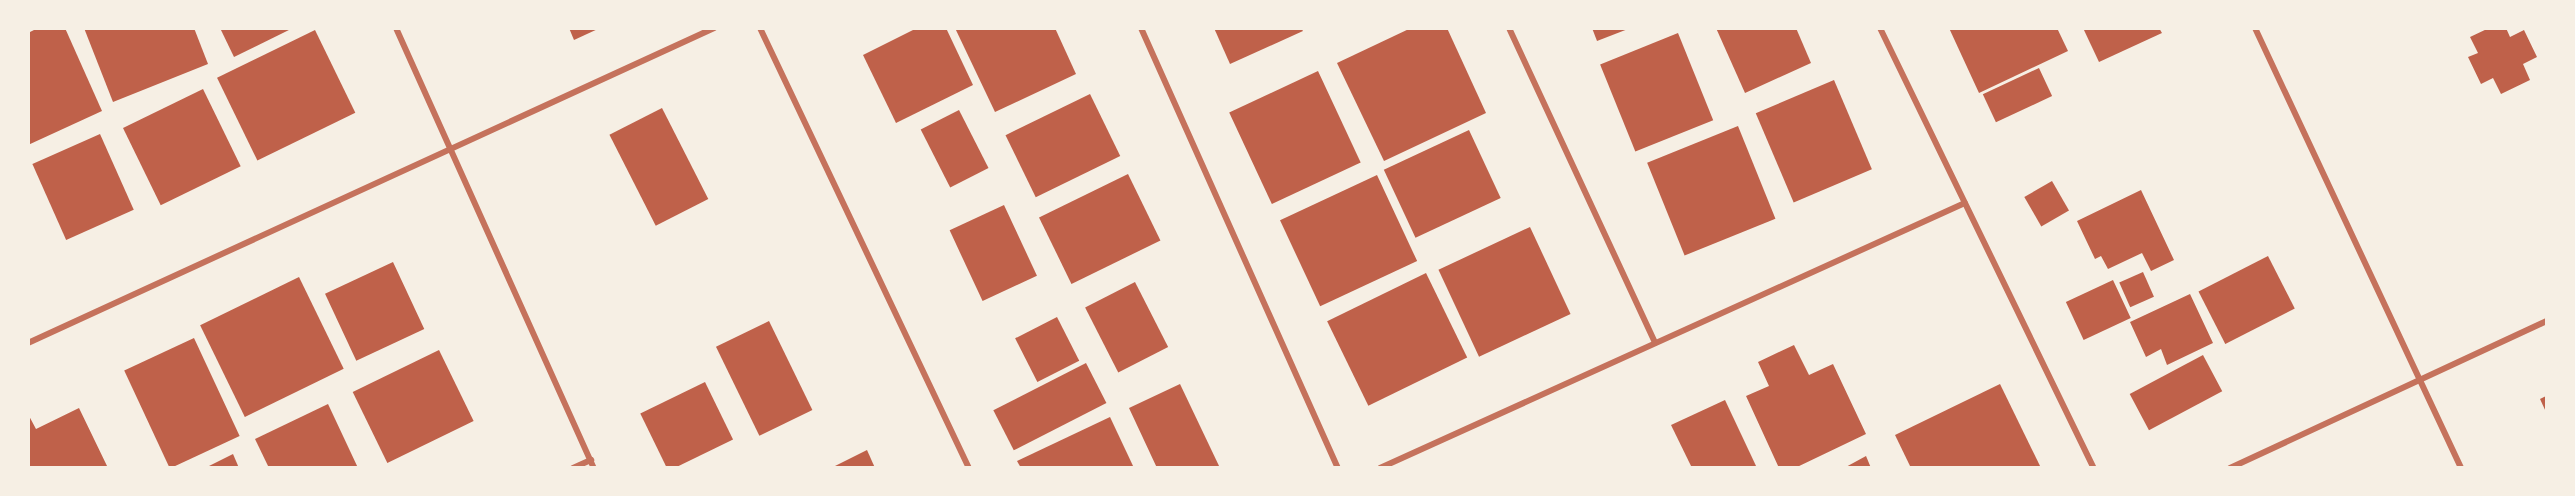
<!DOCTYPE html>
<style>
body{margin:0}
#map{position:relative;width:2575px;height:496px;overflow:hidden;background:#f6efe4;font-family:Rubik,sans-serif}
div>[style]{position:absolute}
.building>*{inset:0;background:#bf614a;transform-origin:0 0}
.minor>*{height:6px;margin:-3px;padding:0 3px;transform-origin:3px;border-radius:3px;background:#c5725c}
span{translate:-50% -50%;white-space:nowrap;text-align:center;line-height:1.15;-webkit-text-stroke:5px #f6efe4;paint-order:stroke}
.frame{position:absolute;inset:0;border:30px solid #f6efe4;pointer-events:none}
</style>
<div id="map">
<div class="building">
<i style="clip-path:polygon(38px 28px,65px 28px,102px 111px,28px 145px,28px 33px)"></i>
<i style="clip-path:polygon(84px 28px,194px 28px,208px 64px,113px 102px)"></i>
<i style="clip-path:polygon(220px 28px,293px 28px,234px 57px)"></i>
<i style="clip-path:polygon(569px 28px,600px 28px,574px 40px)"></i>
<i style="clip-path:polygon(917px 28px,946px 28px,973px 85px,896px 123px,863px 55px)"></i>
<i style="clip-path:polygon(955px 28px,1055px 28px,1076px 74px,995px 112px)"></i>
<i style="clip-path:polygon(1214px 28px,1301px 28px,1303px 31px,1230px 64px)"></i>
<i style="clip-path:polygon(1411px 28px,1447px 28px,1486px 113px,1384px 161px,1337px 63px)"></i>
<i style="clip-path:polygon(1592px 28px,1628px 28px,1628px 29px,1597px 41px)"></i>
<i style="clip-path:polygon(1716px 28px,1796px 28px,1811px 63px,1745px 93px)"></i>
<i style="clip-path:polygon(1949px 28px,2057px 28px,2068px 51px,1979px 93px)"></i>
<i style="clip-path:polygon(2083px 28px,2159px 28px,2162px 33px,2099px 62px)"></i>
<i style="clip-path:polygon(2489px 28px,2506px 28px,2510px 37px,2524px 30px,2537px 57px,2523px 64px,2530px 80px,2501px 94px,2493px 78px,2481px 84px,2468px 57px,2478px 53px,2470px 37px)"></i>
<i style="left:315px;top:30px;width:92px;height:109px;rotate:64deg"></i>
<i style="left:1678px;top:33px;width:94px;height:84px;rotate:68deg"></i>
<i style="left:2039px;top:68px;width:31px;height:62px;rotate:65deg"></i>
<i style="left:1318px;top:71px;width:101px;height:98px;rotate:65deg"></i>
<i style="left:1834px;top:80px;width:97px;height:85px;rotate:67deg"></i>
<i style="left:203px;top:89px;width:86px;height:89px;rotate:64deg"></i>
<i style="left:1090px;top:94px;width:69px;height:94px;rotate:64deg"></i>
<i style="left:662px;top:108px;width:102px;height:59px;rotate:63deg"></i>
<i style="left:959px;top:110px;width:65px;height:43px;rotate:63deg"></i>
<i style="left:1738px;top:126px;width:100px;height:98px;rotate:68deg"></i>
<i style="left:1469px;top:130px;width:75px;height:94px;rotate:65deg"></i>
<i style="left:100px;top:134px;width:83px;height:74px;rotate:66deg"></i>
<i style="left:1128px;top:174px;width:74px;height:99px;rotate:64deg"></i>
<i style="left:1377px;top:175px;width:95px;height:107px;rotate:65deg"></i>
<i style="left:2052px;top:181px;width:34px;height:32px;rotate:60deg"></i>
<i style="clip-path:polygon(2141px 190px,2174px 260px,2151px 271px,2142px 253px,2108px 269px,2101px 256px,2095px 259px,2077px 221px)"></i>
<i style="left:1004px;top:205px;width:78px;height:60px;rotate:65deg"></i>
<i style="left:1530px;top:227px;width:96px;height:101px;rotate:65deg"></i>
<i style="left:2268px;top:256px;width:59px;height:78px;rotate:63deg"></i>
<i style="left:393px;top:262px;width:74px;height:75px;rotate:65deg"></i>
<i style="left:2143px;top:272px;width:27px;height:26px;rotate:66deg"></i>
<i style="left:1426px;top:273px;width:94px;height:110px;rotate:64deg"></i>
<i style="left:299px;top:277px;width:102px;height:110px;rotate:64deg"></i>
<i style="left:2113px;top:280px;width:42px;height:52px;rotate:65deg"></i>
<i style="left:1135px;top:282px;width:73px;height:56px;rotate:63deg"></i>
<i style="clip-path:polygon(2190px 294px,2213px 343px,2167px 365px,2161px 349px,2146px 357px,2130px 322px)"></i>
<i style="left:1057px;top:317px;width:49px;height:47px;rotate:63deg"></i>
<i style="left:769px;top:321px;width:99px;height:59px;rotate:64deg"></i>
<i style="left:194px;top:338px;width:108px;height:77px;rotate:65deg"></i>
<i style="clip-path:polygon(1794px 345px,1809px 375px,1833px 364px,1866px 434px,1795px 468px,1779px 468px,1746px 396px,1769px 386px,1758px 362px)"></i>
<i style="left:439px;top:350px;width:79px;height:96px;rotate:64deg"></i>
<i style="left:2203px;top:355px;width:41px;height:83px;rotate:62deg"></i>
<i style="left:1086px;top:363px;width:45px;height:104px;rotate:63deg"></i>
<i style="left:705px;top:382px;width:64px;height:72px;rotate:64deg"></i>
<i style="clip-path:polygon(1180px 384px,1220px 468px,1157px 468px,1129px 408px)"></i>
<i style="clip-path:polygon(2000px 384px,2041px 468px,1911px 468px,1895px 435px)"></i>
<i style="clip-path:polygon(2546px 396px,2546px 412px,2540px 399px)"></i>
<i style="clip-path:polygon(1725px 400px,1757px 468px,1692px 468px,1671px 425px)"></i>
<i style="clip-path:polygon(328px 404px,358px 468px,269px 468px,255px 439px)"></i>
<i style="clip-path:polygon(79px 408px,108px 468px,28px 468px,28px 414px,36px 429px)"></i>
<i style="clip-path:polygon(1110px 417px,1134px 468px,1021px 468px,1017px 461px)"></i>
<i style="clip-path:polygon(867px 450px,875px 468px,831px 468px)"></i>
<i style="clip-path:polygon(233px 454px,239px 468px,205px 468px)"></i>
<i style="clip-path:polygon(1866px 456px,1871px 468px,1844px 468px)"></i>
</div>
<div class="minor">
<i style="left:396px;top:28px;width:482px;rotate:65.8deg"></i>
<i style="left:760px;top:28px;width:487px;rotate:64.6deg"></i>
<i style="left:1141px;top:28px;width:482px;rotate:65.9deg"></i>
<i style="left:1509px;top:28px;width:347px;rotate:65.1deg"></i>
<i style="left:1880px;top:28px;width:489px;rotate:64.1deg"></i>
<i style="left:2255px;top:28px;width:486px;rotate:64.9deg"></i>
<i style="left:28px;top:343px;width:755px;rotate:-24.66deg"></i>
<i style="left:573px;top:468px;width:20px;rotate:-24deg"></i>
<i style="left:1380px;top:468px;width:642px;rotate:-24.37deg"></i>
<i style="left:2230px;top:468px;width:349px;rotate:-24.9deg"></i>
</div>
<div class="frame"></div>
</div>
